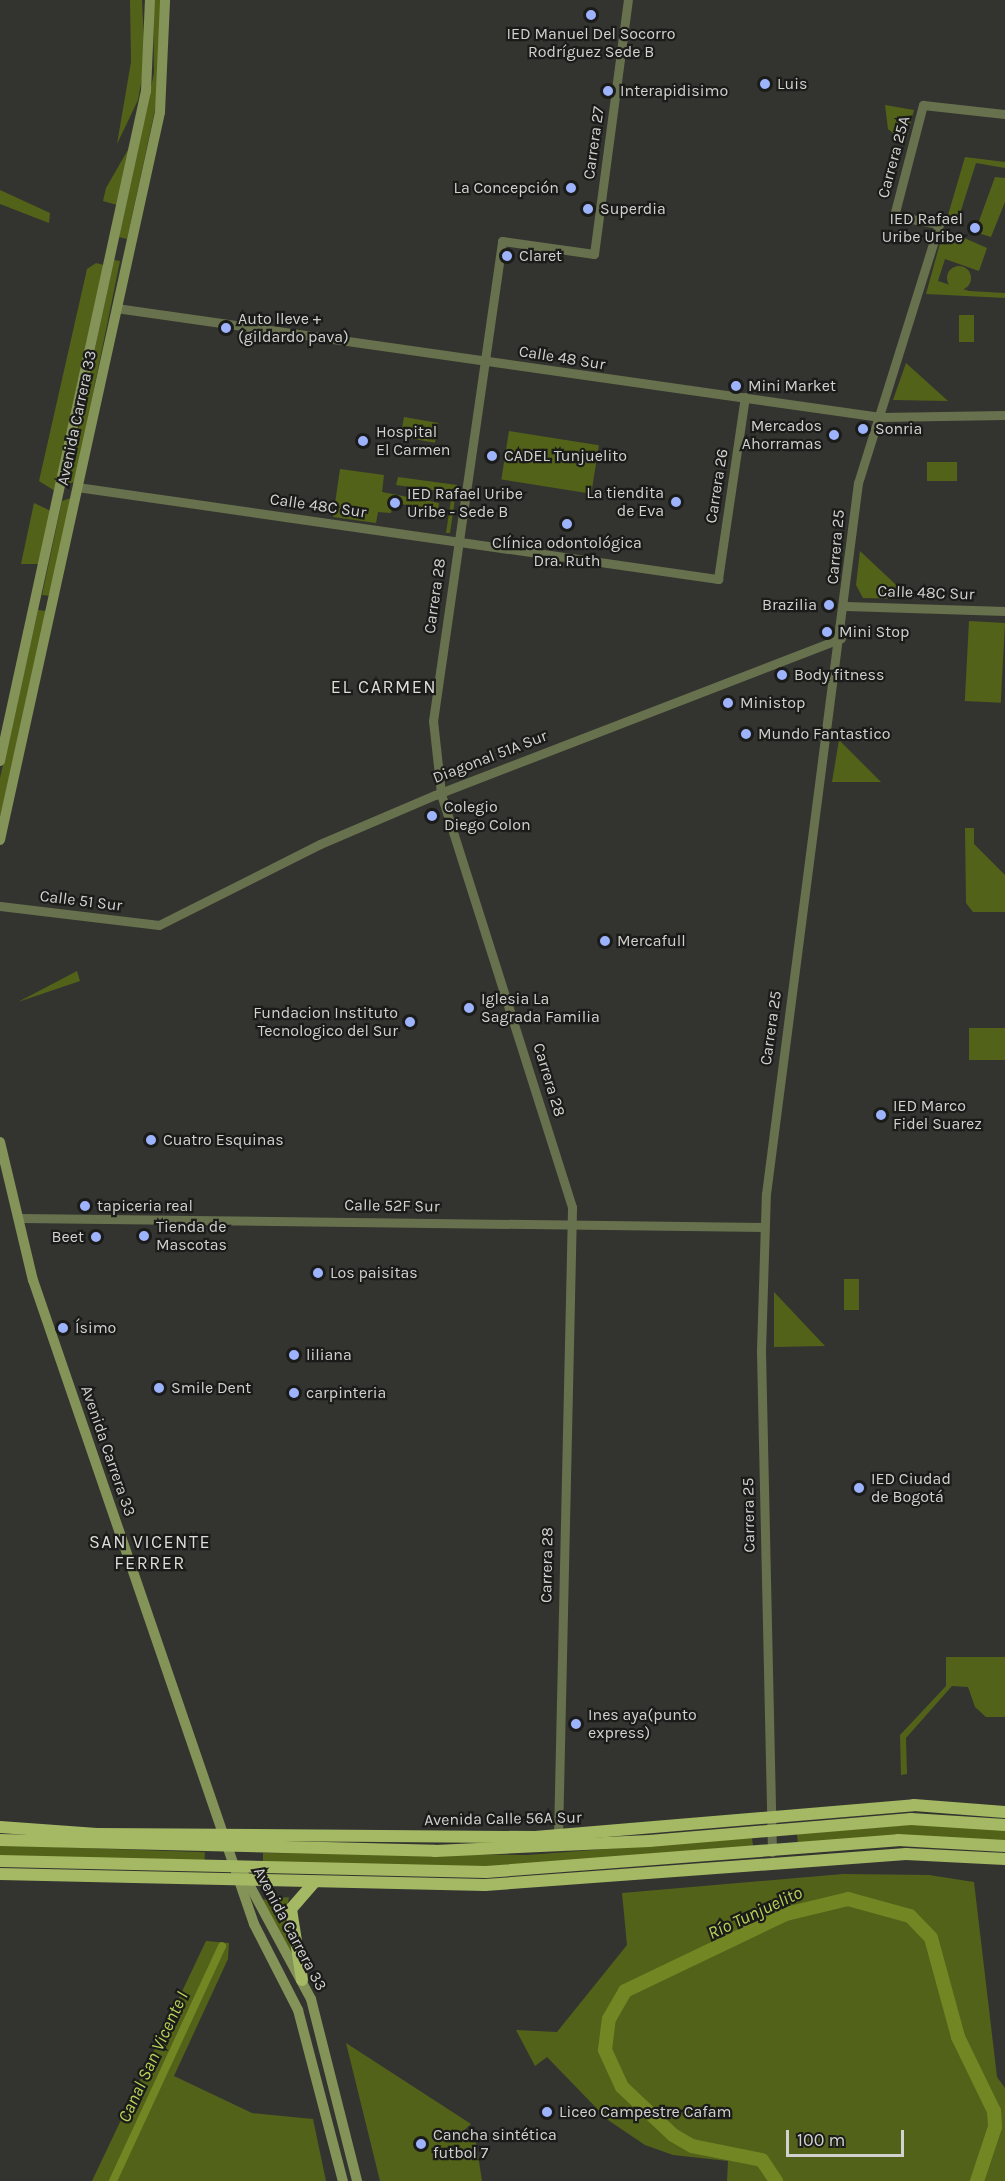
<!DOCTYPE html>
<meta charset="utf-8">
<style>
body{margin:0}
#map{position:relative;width:1005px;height:2181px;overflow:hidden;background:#333430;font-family:Karla,sans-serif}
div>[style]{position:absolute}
.green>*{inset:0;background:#536219;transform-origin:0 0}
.round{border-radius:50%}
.canal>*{height:8px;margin:-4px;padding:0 4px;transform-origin:4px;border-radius:4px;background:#738624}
.river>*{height:14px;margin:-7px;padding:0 7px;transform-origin:7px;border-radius:7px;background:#738624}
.tertiary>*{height:9px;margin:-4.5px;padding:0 4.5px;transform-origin:4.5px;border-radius:4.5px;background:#68714d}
.secondary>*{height:10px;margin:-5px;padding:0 5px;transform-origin:5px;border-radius:5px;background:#849358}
.trunk>*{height:12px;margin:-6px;padding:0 6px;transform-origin:6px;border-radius:6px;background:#a5b964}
.dots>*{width:16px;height:16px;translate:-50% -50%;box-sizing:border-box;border:3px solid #1b1b1a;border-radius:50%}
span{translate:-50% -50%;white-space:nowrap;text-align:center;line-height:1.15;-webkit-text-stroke:4.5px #1b1b1a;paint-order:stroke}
.poi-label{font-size:16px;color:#d1d2cf}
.left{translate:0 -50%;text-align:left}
.right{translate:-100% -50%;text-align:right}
.street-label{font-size:16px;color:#d1d2cf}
.neighbourhood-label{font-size:18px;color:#dcddd9;letter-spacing:1.5px}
.water-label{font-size:18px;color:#b8d357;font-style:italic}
.scale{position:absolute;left:786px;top:2130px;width:118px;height:27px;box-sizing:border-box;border:3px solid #d1d2cf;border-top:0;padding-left:8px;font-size:18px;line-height:21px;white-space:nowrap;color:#d1d2cf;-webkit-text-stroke:4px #1b1b1a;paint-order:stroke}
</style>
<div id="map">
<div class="green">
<i style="clip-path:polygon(130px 0,142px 0,145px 62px,138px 100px,117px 144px,131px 62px)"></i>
<i style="clip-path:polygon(153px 0,162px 0,161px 82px,127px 239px,119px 237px,154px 73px)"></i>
<i style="clip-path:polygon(885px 105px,914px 110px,905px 143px,888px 129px)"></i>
<i style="clip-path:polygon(129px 148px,117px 205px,103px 201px,106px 188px)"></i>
<i style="clip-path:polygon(965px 157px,1005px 162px,1005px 168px,976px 163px,956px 226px,946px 222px)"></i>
<i style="clip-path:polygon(995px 177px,1005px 178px,1005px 202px,991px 237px,975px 232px)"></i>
<i style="clip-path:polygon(0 190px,50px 213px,49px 223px,0 204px)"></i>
<i style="clip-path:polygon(944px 229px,987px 248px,979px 271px,945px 259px,938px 281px,969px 291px,1005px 293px,1005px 298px,926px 294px)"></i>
<i style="clip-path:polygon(114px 260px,120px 261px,75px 482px,66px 484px)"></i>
<i style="clip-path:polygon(96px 263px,104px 265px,55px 491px,39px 481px,87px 269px)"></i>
<i class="round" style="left:947px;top:266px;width:24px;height:24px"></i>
<i style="left:959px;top:315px;width:15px;height:27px"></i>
<i style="clip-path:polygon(906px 363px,948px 401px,893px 400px)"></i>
<i style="left:404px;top:417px;width:35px;height:20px;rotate:10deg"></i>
<i style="left:509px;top:431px;width:91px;height:49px;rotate:9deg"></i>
<i style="left:927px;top:462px;width:30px;height:19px"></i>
<i style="clip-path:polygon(340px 469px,384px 475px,382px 492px,439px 503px,437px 519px,428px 518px,429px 508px,393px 503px,391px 513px,378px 512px,376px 523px,333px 517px)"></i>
<i style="clip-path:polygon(398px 477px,457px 485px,450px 533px,446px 533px,452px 493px,396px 485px)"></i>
<i style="clip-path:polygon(71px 498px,51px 596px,42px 595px,62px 501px)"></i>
<i style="clip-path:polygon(34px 503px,51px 511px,40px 564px,21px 564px)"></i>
<i style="clip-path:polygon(860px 551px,911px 599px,863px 598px,856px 585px)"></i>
<i style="clip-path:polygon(38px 610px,46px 611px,0 818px,0 778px)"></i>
<i style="left:969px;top:621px;width:36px;height:80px;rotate:3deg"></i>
<i style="clip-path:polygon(839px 740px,881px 782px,832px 782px)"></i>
<i style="clip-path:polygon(965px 828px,974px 828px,974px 844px,1005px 875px,1005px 912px,973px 912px,966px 903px)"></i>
<i style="clip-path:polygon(77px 971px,80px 981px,18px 1002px)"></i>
<i style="left:969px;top:1028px;width:36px;height:32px"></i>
<i style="left:844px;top:1279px;width:15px;height:31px"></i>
<i style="clip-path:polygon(774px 1292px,825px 1346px,774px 1347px)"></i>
<i style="clip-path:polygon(946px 1657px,1005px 1657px,1005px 1717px,986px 1717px,975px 1707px,968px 1687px,952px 1686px,906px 1738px,907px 1774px,901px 1775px,900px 1735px,946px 1686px)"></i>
<i style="clip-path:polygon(933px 1823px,1005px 1830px,1005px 1842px,798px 1846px,797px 1834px)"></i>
<i style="clip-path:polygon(752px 1838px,753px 1846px,484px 1867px,263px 1866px,263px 1853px,527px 1855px)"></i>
<i style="left:0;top:1845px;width:205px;height:12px;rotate:2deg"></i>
<i style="clip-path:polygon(843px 1874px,929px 1875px,974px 1882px,997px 2077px,1005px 2088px,1005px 2181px,727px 2181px,728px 2161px,673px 2155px,645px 2145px,608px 2120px,547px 2057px,535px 2066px,516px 2030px,557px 2032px,627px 1945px,622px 1893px)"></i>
<i style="clip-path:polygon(289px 1897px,285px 1918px,294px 1959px,261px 1900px)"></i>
<i style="clip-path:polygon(206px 1941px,229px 1943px,228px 1959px,174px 2076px,252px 2113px,313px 2119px,326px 2181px,92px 2181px)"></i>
<i style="clip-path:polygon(346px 2043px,471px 2124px,461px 2133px,476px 2142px,482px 2181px,380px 2181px)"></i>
</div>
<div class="canal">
<i style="left:113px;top:2181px;width:259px;rotate:-65.1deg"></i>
</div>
<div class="river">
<i style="left:776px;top:2181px;width:25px;rotate:-124deg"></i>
<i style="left:762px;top:2160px;width:71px;rotate:-168.7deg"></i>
<i style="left:692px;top:2146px;width:22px;rotate:-150deg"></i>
<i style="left:673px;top:2135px;width:70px;rotate:-136.7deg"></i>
<i style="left:622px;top:2087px;width:41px;rotate:-114.7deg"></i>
<i style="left:605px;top:2050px;width:31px;rotate:-83deg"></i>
<i style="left:609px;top:2019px;width:32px;rotate:-60deg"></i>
<i style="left:625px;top:1991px;width:178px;rotate:-25.6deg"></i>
<i style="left:786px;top:1914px;width:64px;rotate:-13.6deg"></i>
<i style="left:848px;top:1899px;width:64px;rotate:15.3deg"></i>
<i style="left:910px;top:1916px;width:30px;rotate:46deg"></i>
<i style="left:931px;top:1938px;width:103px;rotate:74.7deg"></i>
<i style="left:958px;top:2037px;width:82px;rotate:64.1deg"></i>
<i style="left:994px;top:2111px;width:16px;rotate:86deg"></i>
<i style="left:995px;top:2127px;width:57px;rotate:108.4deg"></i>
</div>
<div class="tertiary">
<i style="left:116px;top:308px;width:772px;rotate:8.12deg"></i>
<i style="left:880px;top:417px;width:125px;rotate:-0.9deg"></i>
<i style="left:77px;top:487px;width:648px;rotate:8.17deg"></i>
<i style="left:718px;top:579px;width:184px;rotate:-81.6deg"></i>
<i style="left:846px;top:606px;width:159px;rotate:1.8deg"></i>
<i style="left:0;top:906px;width:160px;rotate:6.8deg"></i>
<i style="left:159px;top:925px;width:180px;rotate:-26.7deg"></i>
<i style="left:320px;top:844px;width:125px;rotate:-23.1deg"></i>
<i style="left:435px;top:795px;width:435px;rotate:-21.1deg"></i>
<i style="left:20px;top:1218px;width:744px;rotate:0.69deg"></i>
<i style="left:558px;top:1836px;width:629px;rotate:-88.72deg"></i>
<i style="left:572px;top:1207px;width:434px;rotate:-107.6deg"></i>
<i style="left:441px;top:793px;width:72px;rotate:-96.3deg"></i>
<i style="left:433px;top:721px;width:485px;rotate:-81.8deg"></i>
<i style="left:502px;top:241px;width:93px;rotate:8deg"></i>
<i style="left:594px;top:254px;width:256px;rotate:-82.4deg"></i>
<i style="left:772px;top:1852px;width:502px;rotate:-91.26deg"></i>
<i style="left:761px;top:1350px;width:156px;rotate:-88.2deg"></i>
<i style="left:766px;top:1194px;width:717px;rotate:-82.63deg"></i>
<i style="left:858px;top:483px;width:271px;rotate:-72.6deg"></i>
<i style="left:939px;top:224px;width:46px;rotate:-169.9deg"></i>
<i style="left:894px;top:216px;width:115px;rotate:-75.4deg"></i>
<i style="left:923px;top:105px;width:82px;rotate:6.3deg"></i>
</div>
<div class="secondary">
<i style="left:0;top:761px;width:686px;rotate:-77.71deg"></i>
<i style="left:146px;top:91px;width:91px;rotate:-87.5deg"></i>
<i style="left:0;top:840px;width:745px;rotate:-77.6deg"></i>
<i style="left:160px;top:112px;width:112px;rotate:-87.4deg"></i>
<i style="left:0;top:1142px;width:142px;rotate:76.6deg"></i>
<i style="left:33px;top:1280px;width:681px;rotate:71.06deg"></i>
<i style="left:254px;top:1924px;width:97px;rotate:62.9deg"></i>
<i style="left:298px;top:2010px;width:177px;rotate:75.3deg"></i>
<i style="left:244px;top:1875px;width:141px;rotate:61.6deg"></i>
<i style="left:311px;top:1999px;width:188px;rotate:75.8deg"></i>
</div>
<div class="trunk">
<i style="left:0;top:1827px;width:97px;rotate:4.1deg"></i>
<i style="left:97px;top:1834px;width:438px;rotate:0.4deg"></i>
<i style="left:535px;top:1837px;width:380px;rotate:-4.8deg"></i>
<i style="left:914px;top:1805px;width:91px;rotate:4.4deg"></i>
<i style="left:0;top:1840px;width:435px;rotate:1.4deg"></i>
<i style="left:435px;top:1851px;width:214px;rotate:-2.7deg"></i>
<i style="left:649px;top:1841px;width:263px;rotate:-4.8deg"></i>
<i style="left:911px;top:1819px;width:94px;rotate:3.7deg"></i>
<i style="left:0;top:1861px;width:486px;rotate:1.3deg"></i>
<i style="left:486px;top:1872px;width:413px;rotate:-4.4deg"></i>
<i style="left:898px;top:1840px;width:107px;rotate:3.2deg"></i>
<i style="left:0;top:1874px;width:485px;rotate:1.3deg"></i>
<i style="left:485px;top:1885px;width:422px;rotate:-4.2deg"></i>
<i style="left:906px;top:1854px;width:99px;rotate:2.9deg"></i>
<i style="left:302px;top:1980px;width:72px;rotate:-98.8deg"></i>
<i style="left:291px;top:1909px;width:35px;rotate:-49deg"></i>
</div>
<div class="dots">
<i style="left:591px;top:15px;background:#9db4fd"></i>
<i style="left:765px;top:84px;background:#9db4fd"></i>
<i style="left:608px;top:91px;background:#9db4fd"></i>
<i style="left:571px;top:188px;background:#9db4fd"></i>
<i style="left:588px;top:209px;background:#9db4fd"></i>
<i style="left:975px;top:228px;background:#9db4fd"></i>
<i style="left:507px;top:256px;background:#9db4fd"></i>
<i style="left:226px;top:328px;background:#9db4fd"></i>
<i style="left:736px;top:386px;background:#9db4fd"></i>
<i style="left:863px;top:429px;background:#9db4fd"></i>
<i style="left:834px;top:435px;background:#9db4fd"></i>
<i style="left:363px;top:441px;background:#9db4fd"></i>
<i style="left:492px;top:456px;background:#9db4fd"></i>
<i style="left:676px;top:502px;background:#9db4fd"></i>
<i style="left:395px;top:503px;background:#9db4fd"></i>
<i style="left:567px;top:524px;background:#9db4fd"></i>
<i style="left:829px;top:605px;background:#9db4fd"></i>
<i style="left:827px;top:632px;background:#9db4fd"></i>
<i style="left:782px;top:675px;background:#9db4fd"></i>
<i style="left:728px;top:703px;background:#9db4fd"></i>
<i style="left:746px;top:734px;background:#9db4fd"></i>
<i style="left:432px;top:816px;background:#9db4fd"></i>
<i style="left:605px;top:941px;background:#9db4fd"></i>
<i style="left:469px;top:1008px;background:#9db4fd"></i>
<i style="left:410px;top:1022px;background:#9db4fd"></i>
<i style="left:881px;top:1115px;background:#9db4fd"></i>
<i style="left:151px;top:1140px;background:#9db4fd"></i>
<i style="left:85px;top:1206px;background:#9db4fd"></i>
<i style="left:144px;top:1236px;background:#9db4fd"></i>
<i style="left:96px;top:1237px;background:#9db4fd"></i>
<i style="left:318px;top:1273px;background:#9db4fd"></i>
<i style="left:63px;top:1328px;background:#9db4fd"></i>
<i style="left:294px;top:1355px;background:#9db4fd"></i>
<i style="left:159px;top:1388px;background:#9db4fd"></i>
<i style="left:294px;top:1393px;background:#9db4fd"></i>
<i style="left:859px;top:1488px;background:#9db4fd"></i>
<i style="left:576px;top:1724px;background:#9db4fd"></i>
<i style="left:547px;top:2112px;background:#9db4fd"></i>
<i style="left:421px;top:2144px;background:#9db4fd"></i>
</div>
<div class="poi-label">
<span style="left:591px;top:43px">IED Manuel Del Socorro<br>Rodríguez Sede B</span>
<span class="left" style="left:777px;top:84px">Luis</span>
<span class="left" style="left:620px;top:91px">Interapidisimo</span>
<span class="right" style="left:559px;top:188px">La Concepción</span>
<span class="left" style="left:600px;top:209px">Superdia</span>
<span class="right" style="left:963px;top:228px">IED Rafael<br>Uribe Uribe</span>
<span class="left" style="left:519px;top:256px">Claret</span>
<span class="left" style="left:238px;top:328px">Auto lleve +<br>(gildardo pava)</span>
<span class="left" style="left:748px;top:386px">Mini Market</span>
<span class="right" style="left:822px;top:435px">Mercados<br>Ahorramas</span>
<span class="left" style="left:875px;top:429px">Sonria</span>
<span class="left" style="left:376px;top:441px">Hospital<br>El Carmen</span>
<span class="left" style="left:504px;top:456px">CADEL Tunjuelito</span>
<span class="right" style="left:664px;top:502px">La tiendita<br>de Eva</span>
<span class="left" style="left:407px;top:503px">IED Rafael Uribe<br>Uribe - Sede B</span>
<span style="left:567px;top:552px">Clínica odontológica<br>Dra. Ruth</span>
<span class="right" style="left:817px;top:605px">Brazilia</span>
<span class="left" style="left:839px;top:632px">Mini Stop</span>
<span class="left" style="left:794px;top:675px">Body fitness</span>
<span class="left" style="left:740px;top:703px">Ministop</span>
<span class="left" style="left:758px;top:734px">Mundo Fantastico</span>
<span class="left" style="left:444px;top:816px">Colegio<br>Diego Colon</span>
<span class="left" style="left:617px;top:941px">Mercafull</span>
<span class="left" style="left:481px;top:1008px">Iglesia La<br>Sagrada Familia</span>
<span class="right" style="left:398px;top:1022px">Fundacion Instituto<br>Tecnologico del Sur</span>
<span class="left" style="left:893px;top:1115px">IED Marco<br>Fidel Suarez</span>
<span class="left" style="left:163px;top:1140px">Cuatro Esquinas</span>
<span class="left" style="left:97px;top:1206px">tapiceria real</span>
<span class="left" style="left:156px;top:1236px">Tienda de<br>Mascotas</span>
<span class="right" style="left:84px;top:1237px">Beet</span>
<span class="left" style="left:330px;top:1273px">Los paisitas</span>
<span class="left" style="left:75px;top:1328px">Ísimo</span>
<span class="left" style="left:306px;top:1355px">liliana</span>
<span class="left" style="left:171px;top:1388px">Smile Dent</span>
<span class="left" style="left:306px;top:1393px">carpinteria</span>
<span class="left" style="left:871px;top:1488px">IED Ciudad<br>de Bogotá</span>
<span class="left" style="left:588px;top:1724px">Ines aya(punto<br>express)</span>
<span class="left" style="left:559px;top:2112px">Liceo Campestre Cafam</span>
<span class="left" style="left:433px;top:2144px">Cancha sintética<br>futbol 7</span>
</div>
<div class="street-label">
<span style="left:594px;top:143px;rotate:-82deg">Carrera 27</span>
<span style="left:894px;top:157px;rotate:-75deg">Carrera 25A</span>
<span style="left:562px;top:358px;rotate:9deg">Calle 48 Sur</span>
<span style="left:77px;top:418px;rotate:-78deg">Avenida Carrera 33</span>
<span style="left:717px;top:486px;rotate:-81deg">Carrera 26</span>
<span style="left:318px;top:506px;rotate:8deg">Calle 48C Sur</span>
<span style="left:836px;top:547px;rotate:-85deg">Carrera 25</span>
<span style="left:926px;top:593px;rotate:2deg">Calle 48C Sur</span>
<span style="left:435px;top:596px;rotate:-82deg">Carrera 28</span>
<span style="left:490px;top:757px;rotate:-21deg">Diagonal 51A Sur</span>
<span style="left:81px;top:901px;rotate:7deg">Calle 51 Sur</span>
<span style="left:771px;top:1028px;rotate:-82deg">Carrera 25</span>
<span style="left:549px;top:1080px;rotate:73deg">Carrera 28</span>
<span style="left:392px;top:1206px;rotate:1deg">Calle 52F Sur</span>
<span style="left:108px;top:1451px;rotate:71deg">Avenida Carrera 33</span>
<span style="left:749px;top:1515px;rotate:-91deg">Carrera 25</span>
<span style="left:547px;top:1565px;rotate:-89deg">Carrera 28</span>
<span style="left:503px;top:1819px;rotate:-1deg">Avenida Calle 56A Sur</span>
<span style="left:290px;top:1929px;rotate:62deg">Avenida Carrera 33</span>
</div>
<div class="neighbourhood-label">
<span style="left:384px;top:687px">EL CARMEN</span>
<span style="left:150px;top:1553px">SAN VICENTE<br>FERRER</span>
</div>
<div class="water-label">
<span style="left:755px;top:1913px;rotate:-25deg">Río Tunjuelito</span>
<span style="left:153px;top:2057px;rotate:-65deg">Canal San Vicente I</span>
</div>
<div class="scale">100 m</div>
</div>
